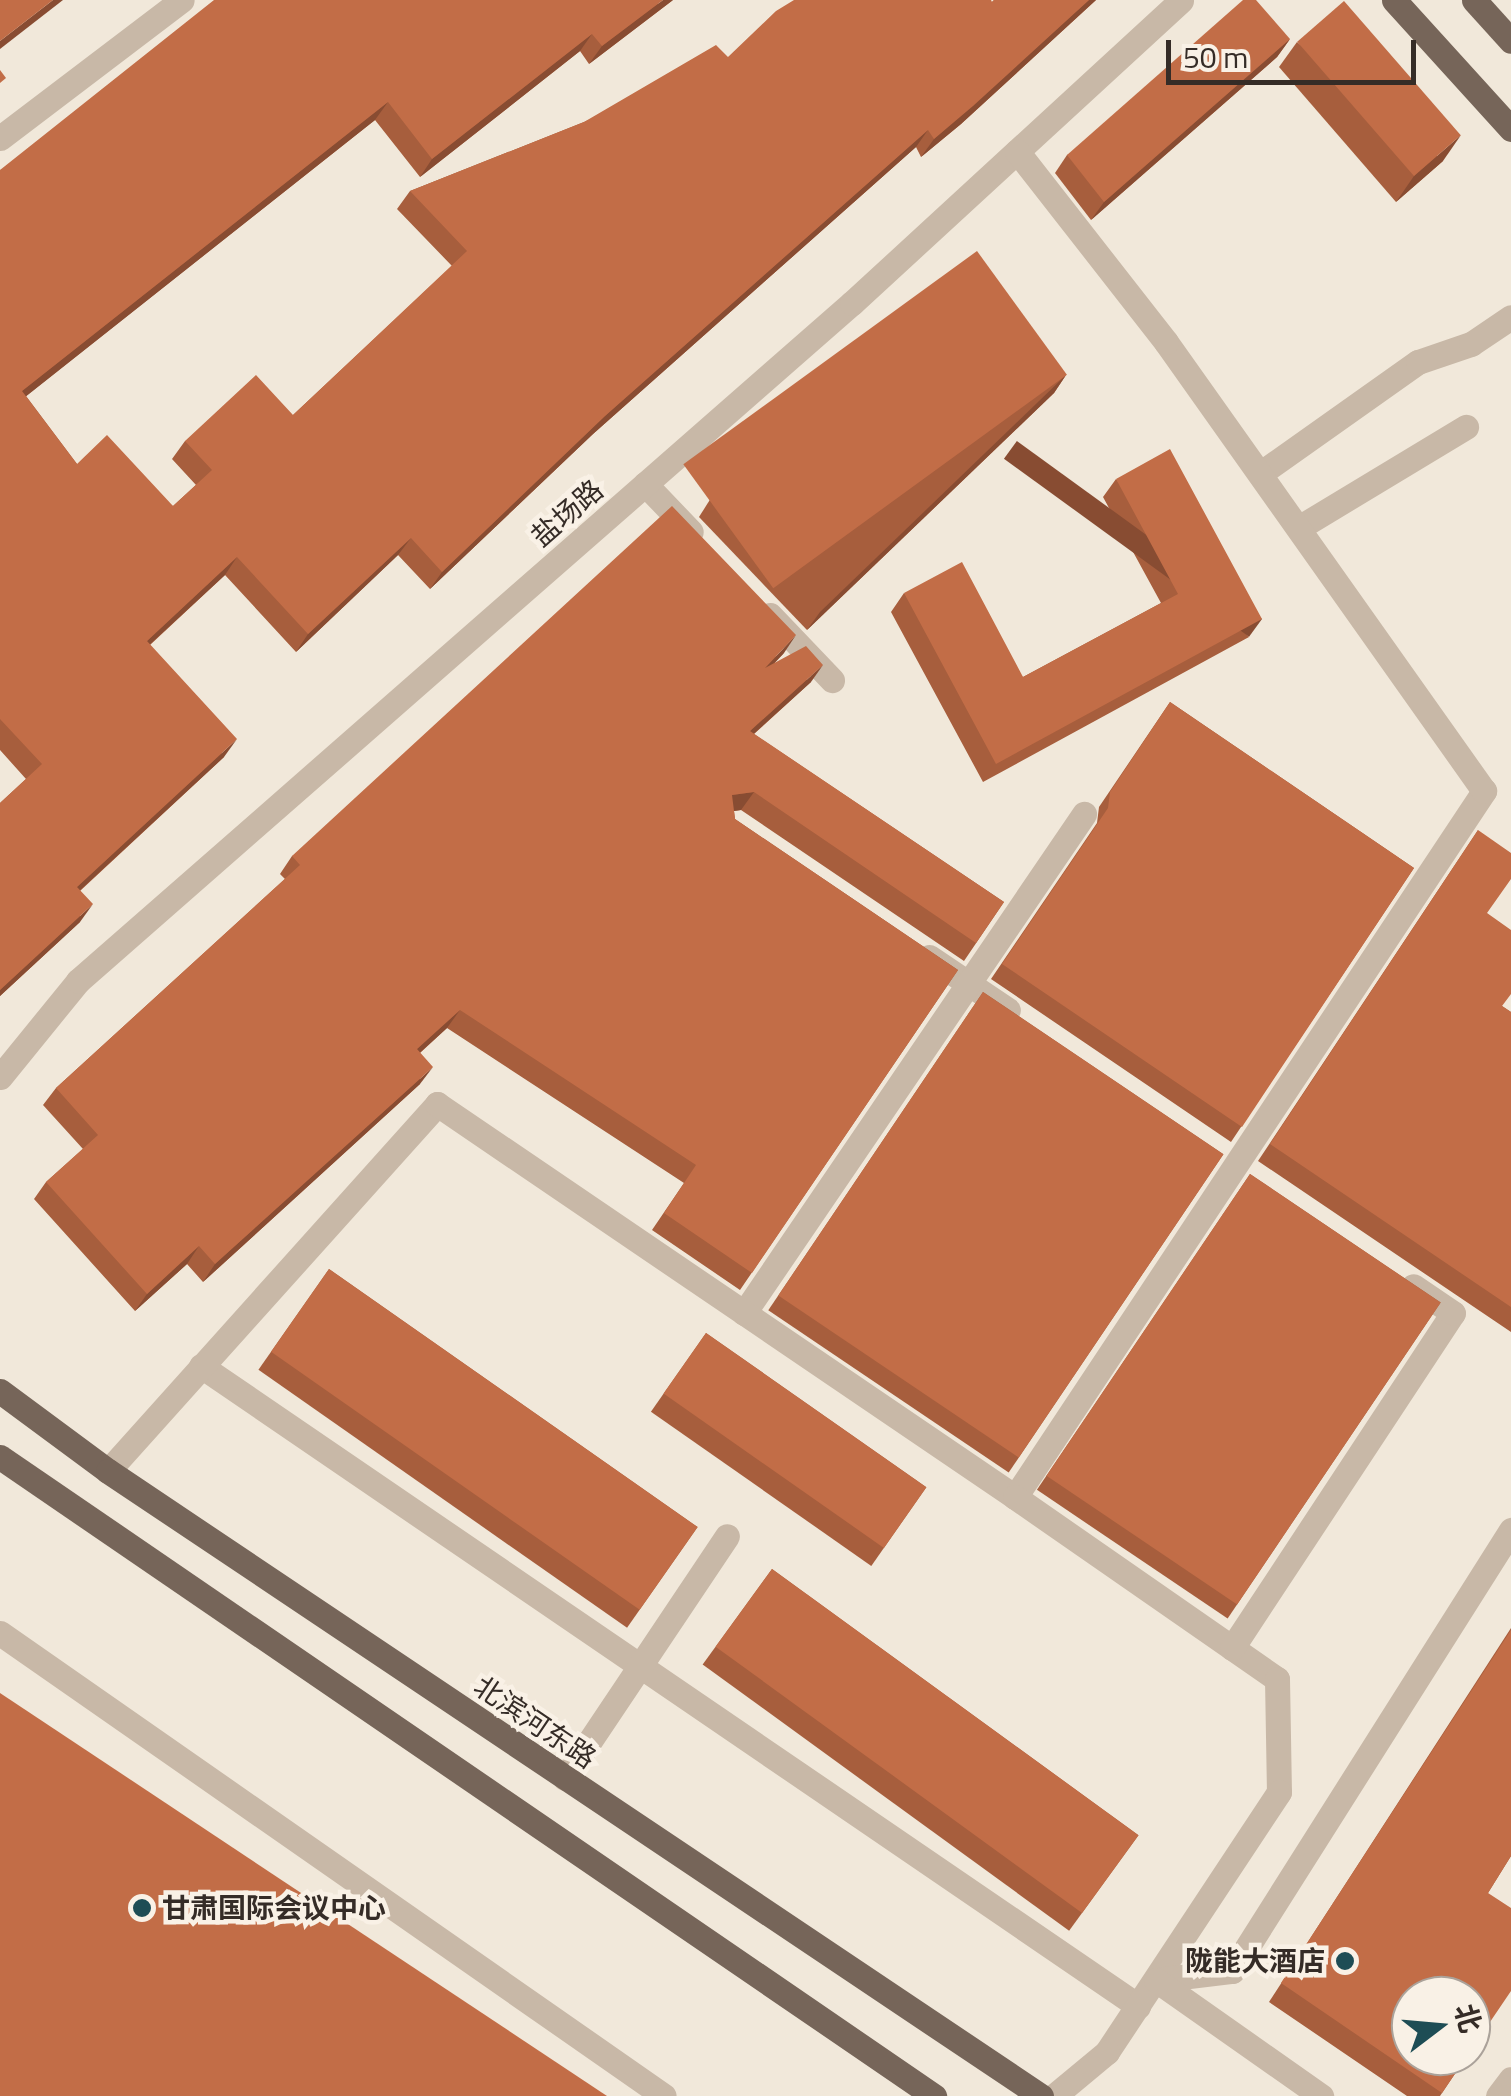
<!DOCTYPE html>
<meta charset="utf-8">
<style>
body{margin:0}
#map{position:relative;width:1511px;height:2096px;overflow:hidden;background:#f1e8da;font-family:"Titillium Web","Noto Sans SC",sans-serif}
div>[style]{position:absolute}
.minor>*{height:25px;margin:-12.5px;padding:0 12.5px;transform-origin:12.5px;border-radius:12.5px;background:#c8b8a7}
.major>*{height:25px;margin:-12.5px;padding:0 12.5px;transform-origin:12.5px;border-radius:12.5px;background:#766559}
.wall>*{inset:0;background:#a75e3d;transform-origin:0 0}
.shaded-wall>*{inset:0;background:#884c32;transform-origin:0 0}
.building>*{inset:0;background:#c26d47;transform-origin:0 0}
.dots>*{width:28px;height:28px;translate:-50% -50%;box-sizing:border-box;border:5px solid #f9f1e6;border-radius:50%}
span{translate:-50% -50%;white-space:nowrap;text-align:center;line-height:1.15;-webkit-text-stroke:9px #f9f1e6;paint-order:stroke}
.street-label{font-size:28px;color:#352c27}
.poi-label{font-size:28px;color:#352c27;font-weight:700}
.left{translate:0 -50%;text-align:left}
.right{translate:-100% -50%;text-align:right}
.north{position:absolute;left:1391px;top:1976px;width:100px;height:100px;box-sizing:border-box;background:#f9f1e6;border:2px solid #aba29a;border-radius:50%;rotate:74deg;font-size:28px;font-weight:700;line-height:40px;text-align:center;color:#352c27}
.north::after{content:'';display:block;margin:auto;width:35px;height:45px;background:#1e4d55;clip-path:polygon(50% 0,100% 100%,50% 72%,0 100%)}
.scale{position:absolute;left:1166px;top:40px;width:250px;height:45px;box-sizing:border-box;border:5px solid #352c27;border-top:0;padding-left:12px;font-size:30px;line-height:35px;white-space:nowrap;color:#352c27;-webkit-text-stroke:8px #f9f1e6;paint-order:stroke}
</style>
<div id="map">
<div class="minor">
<i style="left:0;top:138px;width:228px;rotate:-37.2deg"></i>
<i style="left:1261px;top:473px;width:192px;rotate:-35.3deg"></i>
<i style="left:1418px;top:362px;width:56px;rotate:-18.8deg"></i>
<i style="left:1471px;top:344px;width:48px;rotate:-34deg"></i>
<i style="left:645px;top:484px;width:66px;rotate:46.2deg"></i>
<i style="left:1300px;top:527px;width:194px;rotate:-31.1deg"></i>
<i style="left:770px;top:615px;width:90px;rotate:46.4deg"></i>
<i style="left:929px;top:957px;width:95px;rotate:33.9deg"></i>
<i style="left:0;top:1077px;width:124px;rotate:-50.9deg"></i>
<i style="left:78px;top:981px;width:1029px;rotate:-41.22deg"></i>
<i style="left:852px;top:303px;width:447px;rotate:-42.6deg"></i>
<i style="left:744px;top:1313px;width:604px;rotate:-55.73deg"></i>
<i style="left:201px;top:1366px;width:1135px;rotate:34.33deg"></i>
<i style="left:108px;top:1471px;width:493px;rotate:-48.1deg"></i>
<i style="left:437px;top:1104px;width:699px;rotate:34.21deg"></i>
<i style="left:1015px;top:1497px;width:848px;rotate:-56.4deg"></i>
<i style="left:1484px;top:791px;width:550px;rotate:-125.31deg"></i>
<i style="left:1166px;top:342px;width:242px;rotate:-128deg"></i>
<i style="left:1015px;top:1497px;width:319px;rotate:34.8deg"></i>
<i style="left:1277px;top:1679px;width:113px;rotate:89deg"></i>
<i style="left:1279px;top:1792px;width:312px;rotate:123.5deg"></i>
<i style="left:1107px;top:2052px;width:69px;rotate:140.3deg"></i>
<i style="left:0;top:1633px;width:809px;rotate:34.89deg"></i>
<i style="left:1232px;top:1648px;width:401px;rotate:-56.6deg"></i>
<i style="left:1453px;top:1313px;width:48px;rotate:-146deg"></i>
<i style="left:565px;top:1778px;width:291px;rotate:-56.2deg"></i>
<i style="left:1156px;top:1980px;width:77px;rotate:-6.8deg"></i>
<i style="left:1232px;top:1971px;width:522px;rotate:-57.68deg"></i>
<i style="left:1156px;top:1980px;width:202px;rotate:35.1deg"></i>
<i style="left:1498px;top:2096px;width:21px;rotate:-53deg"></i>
</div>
<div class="major">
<i style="left:1394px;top:0;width:174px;rotate:47.8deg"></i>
<i style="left:1474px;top:0;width:55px;rotate:47.9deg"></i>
<i style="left:0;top:1391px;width:134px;rotate:36.5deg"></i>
<i style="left:108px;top:1471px;width:1123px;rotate:33.82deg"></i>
<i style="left:0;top:1457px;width:1132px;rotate:34.38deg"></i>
</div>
<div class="wall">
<i style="clip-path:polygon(673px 0,589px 64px,580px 51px,420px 177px,375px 120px,26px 396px,77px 464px,173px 506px,196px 485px,172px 459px,185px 441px,293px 415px,452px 266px,397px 209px,410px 191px,584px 122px,728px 57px,992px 2px,994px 0,1096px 0,961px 124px,921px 157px,916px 147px,593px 434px,430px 589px,398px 555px,296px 652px,225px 575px,150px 645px,224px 757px,80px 891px,80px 922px,0 996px,0 803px,26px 779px,0 750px,0 170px)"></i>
<i style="clip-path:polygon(1290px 39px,1277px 57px,1091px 220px,1055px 173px,1067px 155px)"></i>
<i style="clip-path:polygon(1297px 42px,1443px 161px,1396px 202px,1279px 67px)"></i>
<i style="clip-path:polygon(1066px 375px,1054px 393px,807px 630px,699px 517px,711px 498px)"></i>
<i style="clip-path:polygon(1116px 479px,1249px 637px,983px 782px,891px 612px,904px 593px,1023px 677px,1161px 603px,1103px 497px)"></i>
<i style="clip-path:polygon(784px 653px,774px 663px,811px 682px,754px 734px,1004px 902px,964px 961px,741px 810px,734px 811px,735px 819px,958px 970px,740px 1290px,652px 1230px,684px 1183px,447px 1028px,420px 1053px,420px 1084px,203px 1282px,187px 1264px,135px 1311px,34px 1199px,46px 1182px,83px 1149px,43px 1105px,56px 1088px,285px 879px,280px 874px,292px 856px)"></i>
<i style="clip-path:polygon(1170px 702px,1414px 868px,1231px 1142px,991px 979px,1097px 823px,1099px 807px)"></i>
<i style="clip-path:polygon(1478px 830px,1487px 913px,1502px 1006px,1511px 1012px,1511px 1332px,1258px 1161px)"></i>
<i style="left:983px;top:992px;width:290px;height:384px;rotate:34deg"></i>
<i style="left:1250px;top:1174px;width:230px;height:381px;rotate:34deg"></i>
<i style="left:329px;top:1269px;width:450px;height:123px;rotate:35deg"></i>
<i style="left:706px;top:1333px;width:269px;height:96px;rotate:35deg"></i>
<i style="left:772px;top:1569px;width:453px;height:118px;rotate:36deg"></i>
<i style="clip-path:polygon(1511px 1628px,1511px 1856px,1488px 1893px,1467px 2056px,1440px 2096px,1407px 2096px,1269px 2002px)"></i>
</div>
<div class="shaded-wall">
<i style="clip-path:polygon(53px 0,63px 0,0 49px,0 41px)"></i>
<i style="clip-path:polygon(663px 0,673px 0,589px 64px,602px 46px)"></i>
<i style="clip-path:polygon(1089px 0,1096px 0,961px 124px,921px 157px,934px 139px)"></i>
<i style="clip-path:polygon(592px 34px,580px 51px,420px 177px,432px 159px)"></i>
<i style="clip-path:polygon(1290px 39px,1277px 57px,1091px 220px,1104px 202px)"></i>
<i style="clip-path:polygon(388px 102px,375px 120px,10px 409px,22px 391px)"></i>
<i style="clip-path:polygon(928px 130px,916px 147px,593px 434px,430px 589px,442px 572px,605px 416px)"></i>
<i style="clip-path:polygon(1461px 135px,1443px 161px,1396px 202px,1414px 176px)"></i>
<i style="clip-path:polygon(1066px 375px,1054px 393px,807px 630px,820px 612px)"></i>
<i style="clip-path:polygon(411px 538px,398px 555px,296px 652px,308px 634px)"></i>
<i style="clip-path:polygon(237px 557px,225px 575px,134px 659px,147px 641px)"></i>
<i style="left:1262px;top:619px;width:22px;height:303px;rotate:126deg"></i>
<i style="clip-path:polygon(796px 635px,784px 653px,753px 686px,765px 668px)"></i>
<i style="clip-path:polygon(823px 665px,811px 682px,737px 749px,750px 731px)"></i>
<i style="clip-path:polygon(237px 739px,224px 757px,64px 905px,77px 887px)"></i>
<i style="clip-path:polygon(754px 792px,741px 810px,719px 813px,732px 795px)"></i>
<i style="clip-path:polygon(93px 904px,80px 922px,0 996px,0 990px)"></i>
<i style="clip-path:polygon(460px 1010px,447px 1028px,404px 1067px,417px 1049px)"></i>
<i style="clip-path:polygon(433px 1067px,420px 1084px,203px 1282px,215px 1264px)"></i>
<i style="clip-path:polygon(199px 1246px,187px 1264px,135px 1311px,147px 1294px)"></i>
</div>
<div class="building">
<i style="clip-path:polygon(0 0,53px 0,0 41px)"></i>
<i style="clip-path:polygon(214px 0,663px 0,602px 46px,592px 34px,432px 159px,388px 102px,22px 391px,77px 464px,107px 435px,173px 506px,212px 470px,185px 441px,256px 375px,293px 415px,467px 251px,410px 191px,584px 122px,716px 45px,728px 57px,776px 11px,794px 0,991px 0,992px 2px,994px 0,1089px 0,973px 106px,934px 139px,928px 130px,605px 416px,442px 572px,411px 538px,308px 634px,237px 557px,147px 641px,237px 739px,77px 887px,93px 904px,0 990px,0 803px,42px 764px,0 719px,0 170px)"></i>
<i style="clip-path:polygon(1243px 0,1256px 0,1290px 39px,1104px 202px,1067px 155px)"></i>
<i style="left:1344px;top:1px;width:178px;height:62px;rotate:49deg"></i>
<i style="clip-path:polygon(0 70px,6px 78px,0 83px)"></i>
<i style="left:977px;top:251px;width:153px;height:363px;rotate:54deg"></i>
<i style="clip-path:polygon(1170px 449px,1262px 619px,996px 764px,904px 593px,962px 562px,1023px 677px,1178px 594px,1116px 479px)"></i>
<i style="clip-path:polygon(672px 506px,796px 635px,765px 668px,806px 646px,823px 665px,750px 731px,1004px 902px,976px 943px,754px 792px,732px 795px,735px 819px,958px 970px,752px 1273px,664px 1213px,696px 1165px,460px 1010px,417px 1049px,433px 1067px,215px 1264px,199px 1246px,147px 1294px,46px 1182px,98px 1135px,56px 1088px,300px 865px,292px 856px)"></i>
<i style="clip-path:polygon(1170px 702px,1414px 868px,1242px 1127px,1002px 964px,1108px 808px,1110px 792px)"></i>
<i style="clip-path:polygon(1478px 830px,1511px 853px,1511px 879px,1487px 913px,1511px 930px,1511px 994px,1502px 1006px,1511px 1012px,1511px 1307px,1270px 1144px)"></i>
<i style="left:983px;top:992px;width:290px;height:366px;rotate:34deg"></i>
<i style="left:1250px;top:1174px;width:230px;height:364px;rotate:34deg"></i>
<i style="left:329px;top:1269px;width:450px;height:101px;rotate:35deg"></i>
<i style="left:706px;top:1333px;width:269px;height:74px;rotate:35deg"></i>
<i style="left:772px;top:1569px;width:453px;height:96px;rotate:36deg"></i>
<i style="clip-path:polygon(1511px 1630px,1511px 1856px,1488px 1893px,1511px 1908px,1511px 1991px,1471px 2050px,1471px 1996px,1411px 1996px,1411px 2056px,1467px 2056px,1442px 2093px,1281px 1983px)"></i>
<i style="clip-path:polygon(0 1693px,607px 2096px,0 2096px)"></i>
</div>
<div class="dots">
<i style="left:142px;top:1908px;background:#1e4d55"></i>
<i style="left:1345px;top:1961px;background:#1e4d55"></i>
</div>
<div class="street-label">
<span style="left:567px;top:513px;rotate:-41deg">盐场路</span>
<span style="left:535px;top:1722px;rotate:34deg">北滨河东路</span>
</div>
<div class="poi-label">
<span class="left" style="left:162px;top:1908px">甘肃国际会议中心</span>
<span class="right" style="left:1325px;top:1961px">陇能大酒店</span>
</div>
<div class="north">北</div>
<div class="scale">50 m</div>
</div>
